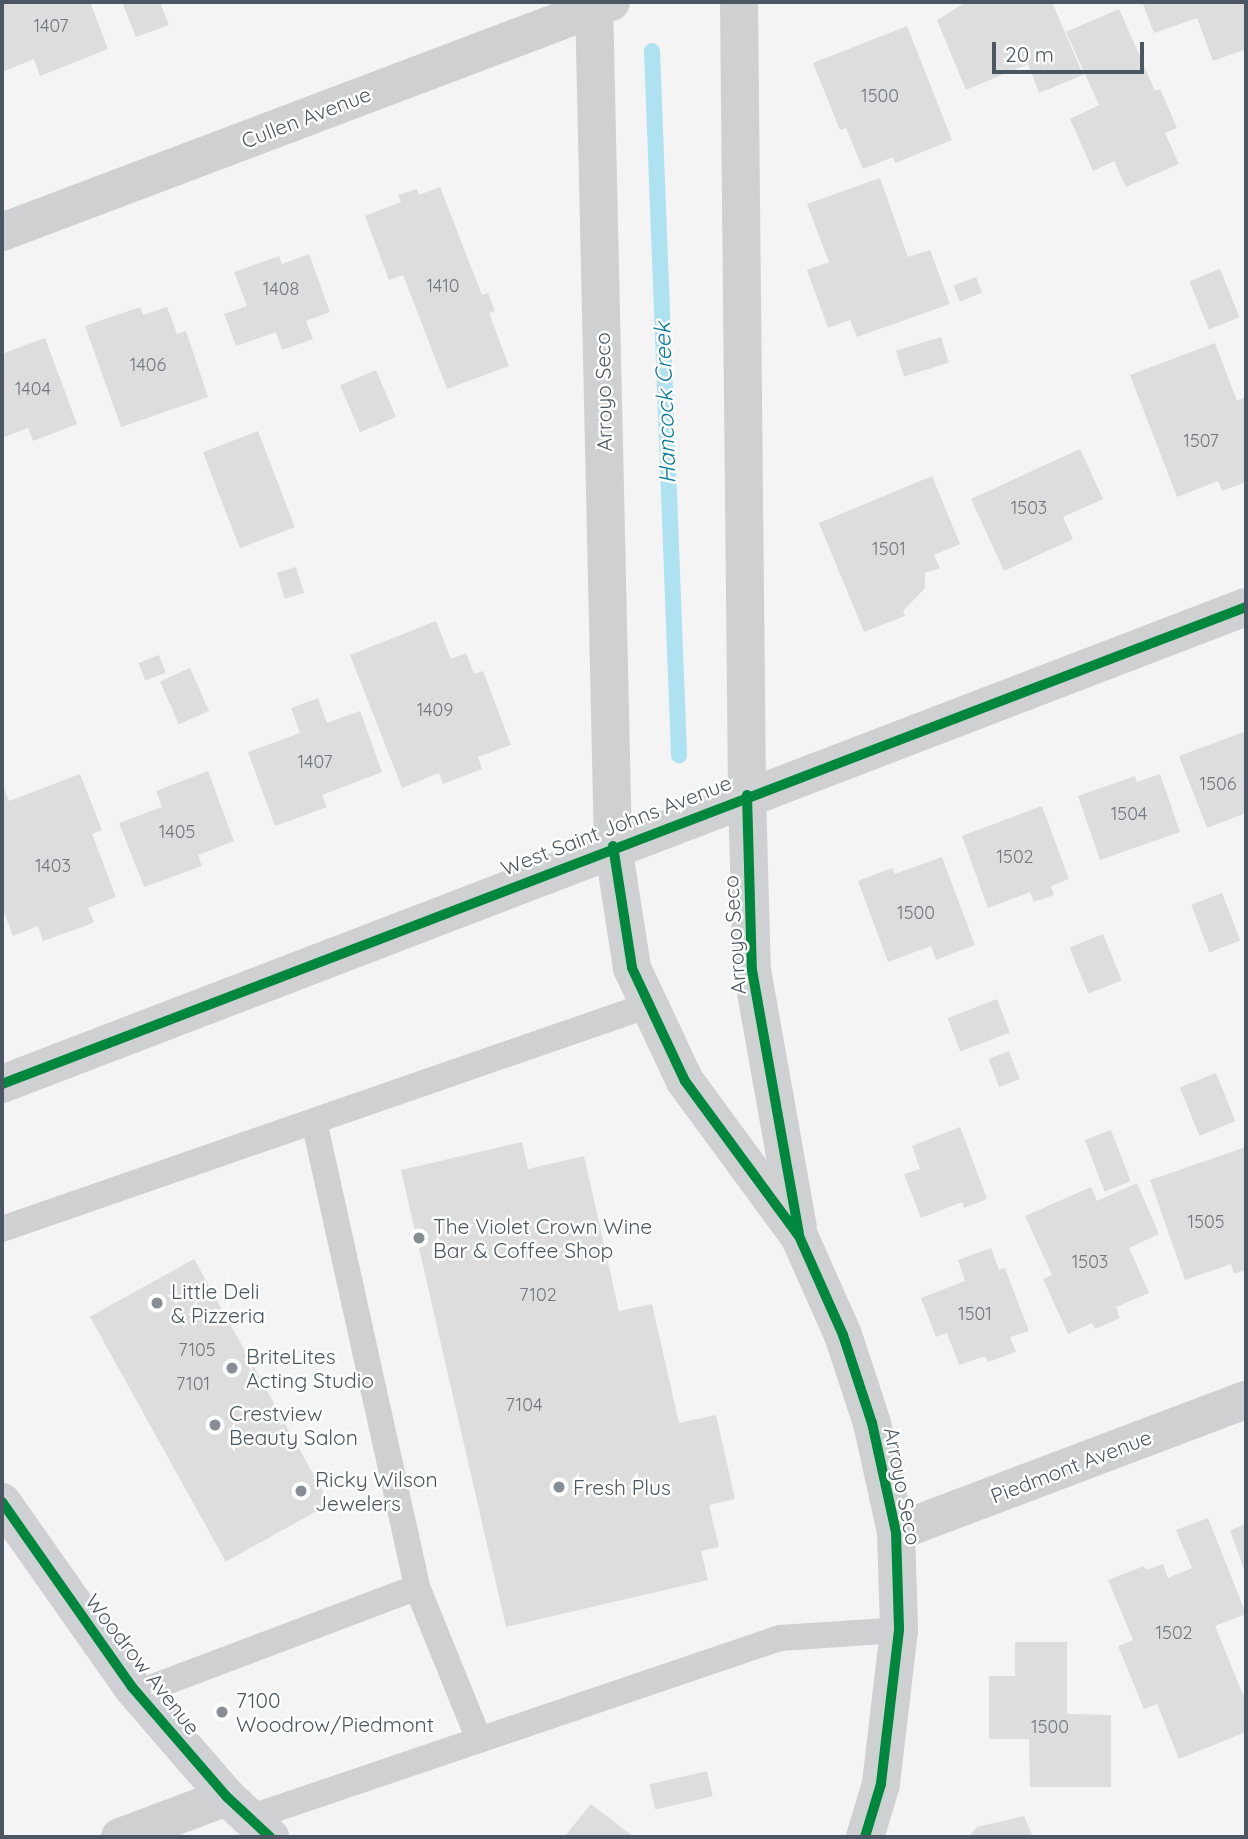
<!DOCTYPE html>
<style>
body{margin:0}
#map{position:relative;width:1248px;height:1839px;overflow:hidden;background:#f4f4f4;font-family:Quicksand,sans-serif}
div>[style]{position:absolute}
.stream>*{height:16px;margin:-8px;padding:0 8px;transform-origin:8px;border-radius:8px;background:#aee2f0}
.building>*{inset:0;background:#ddddde;transform-origin:0 0}
.lane>*{height:26px;margin:-13px;padding:0 13px;transform-origin:13px;border-radius:13px;background:#ced0d2}
.street>*{height:38px;margin:-19px;padding:0 19px;transform-origin:19px;border-radius:19px;background:#ced0d2}
.secondary>*{height:38px;margin:-19px;padding:0 19px;transform-origin:19px;border-radius:19px;background:#ced0d4}
.cycleway>*{height:10px;margin:-5px;padding:0 5px;transform-origin:5px;border-radius:5px;background:#00873e}
.dots>*{width:19px;height:19px;translate:-50% -50%;box-sizing:border-box;border:4px solid #fff;border-radius:50%}
span{translate:-50% -50%;white-space:nowrap;text-align:center;line-height:1.15;-webkit-text-stroke:5px #fff;paint-order:stroke}
.number-label{font-size:18px;color:#707881}
.number-label span{-webkit-text-stroke-width:0}
.street-label{font-size:21px;color:#4a5661}
.poi-label{font-size:21px;color:#4a5661}
.left{translate:0 -50%;text-align:left}
.water-label{font-size:23px;color:#0c7c9b;font-style:italic}
.frame{position:absolute;inset:0;border:4px solid #4a5661;pointer-events:none}
.scale{position:absolute;left:992px;top:42px;width:152px;height:32px;box-sizing:border-box;border:4px solid #4a5661;border-top:0;padding-left:9px;font-size:21px;line-height:24px;white-space:nowrap;color:#4a5661;-webkit-text-stroke:5px #fff;paint-order:stroke}
</style>
<div id="map">
<div class="stream">
<i style="left:652px;top:51px;width:705px;rotate:87.8deg"></i>
</div>
<div class="building">
<i style="clip-path:polygon(2px 2px,90px 2px,108px 49px,40px 76px,34px 59px,2px 72px)"></i>
<i style="clip-path:polygon(122px 2px,168px 2px,161px 5px,169px 25px,136px 37px)"></i>
<i style="clip-path:polygon(966px 2px,1052px 2px,1083px 75px,1039px 93px,1028px 64px,966px 90px,937px 20px)"></i>
<i style="clip-path:polygon(1142px 2px,1246px 2px,1246px 49px,1213px 61px,1197px 18px,1154px 33px)"></i>
<i style="clip-path:polygon(1119px 9px,1155px 91px,1160px 89px,1177px 128px,1165px 133px,1179px 164px,1126px 187px,1114px 161px,1093px 171px,1070px 119px,1099px 105px,1066px 32px)"></i>
<i style="clip-path:polygon(907px 26px,952px 140px,895px 163px,893px 157px,863px 169px,846px 128px,840px 130px,813px 63px)"></i>
<i style="clip-path:polygon(880px 178px,908px 257px,930px 250px,950px 304px,857px 337px,850px 320px,828px 328px,807px 270px,829px 262px,807px 204px)"></i>
<i style="clip-path:polygon(440px 187px,482px 295px,488px 293px,495px 311px,489px 313px,509px 366px,447px 389px,403px 275px,389px 280px,365px 216px,401px 202px,398px 195px,417px 189px,419px 195px)"></i>
<i style="clip-path:polygon(309px 254px,330px 312px,306px 321px,313px 339px,282px 350px,276px 332px,236px 346px,224px 314px,247px 306px,234px 272px,279px 256px,282px 264px)"></i>
<i style="left:1220px;top:269px;width:52px;height:33px;rotate:68deg"></i>
<i style="left:976px;top:277px;width:17px;height:24px;rotate:69deg"></i>
<i style="clip-path:polygon(140px 307px,143px 315px,167px 307px,177px 334px,186px 331px,208px 397px,121px 427px,85px 326px)"></i>
<i style="left:941px;top:337px;width:27px;height:47px;rotate:73deg"></i>
<i style="clip-path:polygon(45px 338px,77px 424px,33px 441px,28px 428px,2px 438px,2px 354px)"></i>
<i style="clip-path:polygon(1215px 343px,1237px 401px,1246px 397px,1246px 482px,1222px 491px,1218px 481px,1177px 497px,1130px 375px)"></i>
<i style="left:376px;top:370px;width:51px;height:39px;rotate:67deg"></i>
<i style="left:258px;top:431px;width:103px;height:59px;rotate:69deg"></i>
<i style="clip-path:polygon(1080px 449px,1103px 499px,1063px 517px,1073px 539px,1004px 571px,971px 499px)"></i>
<i style="clip-path:polygon(932px 476px,960px 544px,934px 555px,940px 568px,925px 573px,925px 588px,903px 611px,905px 616px,864px 632px,819px 523px)"></i>
<i style="left:296px;top:567px;width:27px;height:20px;rotate:73deg"></i>
<i style="clip-path:polygon(436px 621px,451px 659px,466px 653px,474px 674px,483px 671px,511px 745px,478px 757px,482px 769px,443px 784px,439px 773px,402px 788px,350px 655px)"></i>
<i style="left:159px;top:655px;width:19px;height:22px;rotate:69deg"></i>
<i style="left:190px;top:668px;width:47px;height:33px;rotate:66deg"></i>
<i style="clip-path:polygon(318px 698px,327px 723px,360px 711px,382px 772px,322px 795px,327px 807px,275px 826px,248px 752px,300px 733px,291px 708px)"></i>
<i style="clip-path:polygon(1246px 731px,1246px 813px,1207px 828px,1179px 756px)"></i>
<i style="clip-path:polygon(208px 771px,234px 841px,198px 855px,202px 866px,144px 887px,119px 823px,162px 807px,156px 791px)"></i>
<i style="clip-path:polygon(80px 774px,102px 830px,92px 834px,116px 897px,88px 908px,94px 922px,88px 925px,43px 941px,38px 926px,13px 936px,2px 907px,2px 783px,9px 801px)"></i>
<i style="clip-path:polygon(1160px 774px,1180px 832px,1100px 860px,1078px 796px,1135px 776px,1137px 782px)"></i>
<i style="clip-path:polygon(1042px 806px,1069px 879px,1051px 886px,1054px 895px,1034px 902px,1030px 892px,988px 908px,962px 836px)"></i>
<i style="clip-path:polygon(942px 857px,975px 945px,936px 960px,931px 946px,888px 962px,858px 881px,892px 868px,895px 874px)"></i>
<i style="left:1222px;top:893px;width:51px;height:33px;rotate:69deg"></i>
<i style="left:1103px;top:934px;width:50px;height:36px;rotate:68deg"></i>
<i style="left:997px;top:999px;width:36px;height:53px;rotate:69deg"></i>
<i style="left:1009px;top:1051px;width:30px;height:22px;rotate:69deg"></i>
<i style="left:1216px;top:1073px;width:52px;height:39px;rotate:68deg"></i>
<i style="clip-path:polygon(960px 1127px,987px 1199px,964px 1208px,962px 1202px,921px 1218px,904px 1174px,920px 1169px,912px 1146px)"></i>
<i style="left:1111px;top:1130px;width:55px;height:28px;rotate:69deg"></i>
<i style="clip-path:polygon(522px 1142px,528px 1169px,584px 1156px,619px 1311px,652px 1304px,679px 1423px,716px 1415px,735px 1499px,709px 1505px,719px 1547px,701px 1551px,708px 1580px,506px 1627px,401px 1170px)"></i>
<i style="clip-path:polygon(1246px 1147px,1246px 1270px,1234px 1274px,1231px 1264px,1185px 1280px,1150px 1180px)"></i>
<i style="clip-path:polygon(1137px 1183px,1159px 1234px,1129px 1248px,1149px 1293px,1116px 1307px,1120px 1318px,1095px 1329px,1092px 1323px,1068px 1334px,1043px 1279px,1052px 1275px,1025px 1216px,1091px 1187px,1097px 1201px)"></i>
<i style="clip-path:polygon(991px 1248px,999px 1270px,1005px 1268px,1029px 1331px,1010px 1337px,1016px 1352px,988px 1362px,985px 1356px,959px 1365px,947px 1333px,936px 1337px,921px 1298px,965px 1281px,958px 1260px)"></i>
<i style="left:194px;top:1259px;width:280px;height:119px;rotate:61deg"></i>
<i style="clip-path:polygon(1208px 1518px,1246px 1614px,1215px 1626px,1243px 1695px,1246px 1694px,1246px 1732px,1179px 1759px,1157px 1704px,1144px 1709px,1118px 1646px,1133px 1640px,1108px 1580px,1144px 1566px,1146px 1570px,1163px 1564px,1168px 1578px,1192px 1568px,1176px 1530px)"></i>
<i style="clip-path:polygon(1246px 1524px,1246px 1575px,1230px 1530px)"></i>
<i style="clip-path:polygon(1015px 1642px,1067px 1642px,1067px 1714px,1111px 1715px,1111px 1787px,1030px 1787px,1029px 1739px,989px 1739px,989px 1676px,1015px 1676px)"></i>
<i style="left:707px;top:1771px;width:26px;height:59px;rotate:77deg"></i>
<i style="clip-path:polygon(591px 1804px,634px 1837px,564px 1837px)"></i>
<i style="clip-path:polygon(1024px 1816px,1033px 1837px,969px 1837px,977px 1827px)"></i>
</div>
<div class="lane">
<i style="left:314px;top:1121px;width:477px;rotate:77.5deg"></i>
<i style="left:2px;top:1229px;width:685px;rotate:-19.1deg"></i>
<i style="left:137px;top:1693px;width:299px;rotate:-20.7deg"></i>
<i style="left:417px;top:1587px;width:165px;rotate:67.9deg"></i>
<i style="left:249px;top:1818px;width:561px;rotate:-18.73deg"></i>
<i style="left:780px;top:1638px;width:119px;rotate:-3.8deg"></i>
</div>
<div class="street">
<i style="left:594px;top:2px;width:844px;rotate:88.71deg"></i>
<i style="left:613px;top:846px;width:123px;rotate:81.1deg"></i>
<i style="left:632px;top:968px;width:125px;rotate:64.9deg"></i>
<i style="left:685px;top:1081px;width:192px;rotate:53.7deg"></i>
<i style="left:799px;top:1236px;width:108px;rotate:66deg"></i>
<i style="left:843px;top:1335px;width:93px;rotate:71.8deg"></i>
<i style="left:872px;top:1423px;width:112px;rotate:77.6deg"></i>
<i style="left:896px;top:1532px;width:98px;rotate:88.2deg"></i>
<i style="left:899px;top:1630px;width:155px;rotate:96.7deg"></i>
<i style="left:881px;top:1784px;width:55px;rotate:106.8deg"></i>
<i style="left:739px;top:2px;width:793px;rotate:89.42deg"></i>
<i style="left:747px;top:795px;width:175px;rotate:88.4deg"></i>
<i style="left:752px;top:970px;width:261px;rotate:79.9deg"></i>
<i style="left:2px;top:232px;width:651px;rotate:-20.69deg"></i>
<i style="left:2px;top:1084px;width:1332px;rotate:-20.98deg"></i>
<i style="left:896px;top:1532px;width:374px;rotate:-20.7deg"></i>
<i style="left:120px;top:1837px;width:114px;rotate:-20.5deg"></i>
</div>
<div class="secondary">
<i style="left:2px;top:1502px;width:226px;rotate:54.9deg"></i>
<i style="left:132px;top:1687px;width:145px;rotate:49.2deg"></i>
<i style="left:227px;top:1797px;width:59px;rotate:42.9deg"></i>
</div>
<div class="cycleway">
<i style="left:747px;top:795px;width:175px;rotate:88.4deg"></i>
<i style="left:752px;top:970px;width:267px;rotate:79.9deg"></i>
<i style="left:613px;top:846px;width:123px;rotate:81.1deg"></i>
<i style="left:632px;top:968px;width:125px;rotate:64.9deg"></i>
<i style="left:685px;top:1081px;width:192px;rotate:53.7deg"></i>
<i style="left:799px;top:1236px;width:108px;rotate:66deg"></i>
<i style="left:843px;top:1335px;width:93px;rotate:71.8deg"></i>
<i style="left:872px;top:1423px;width:112px;rotate:77.6deg"></i>
<i style="left:896px;top:1532px;width:98px;rotate:88.2deg"></i>
<i style="left:899px;top:1630px;width:155px;rotate:96.7deg"></i>
<i style="left:881px;top:1784px;width:55px;rotate:106.8deg"></i>
<i style="left:2px;top:1084px;width:1332px;rotate:-20.98deg"></i>
<i style="left:2px;top:1502px;width:226px;rotate:54.9deg"></i>
<i style="left:132px;top:1687px;width:145px;rotate:49.2deg"></i>
<i style="left:227px;top:1797px;width:59px;rotate:42.9deg"></i>
</div>
<div class="dots">
<i style="left:419px;top:1238px;background:#868d94"></i>
<i style="left:157px;top:1303px;background:#868d94"></i>
<i style="left:232px;top:1368px;background:#868d94"></i>
<i style="left:215px;top:1425px;background:#868d94"></i>
<i style="left:559px;top:1487px;background:#868d94"></i>
<i style="left:301px;top:1491px;background:#868d94"></i>
<i style="left:222px;top:1712px;background:#868d94"></i>
</div>
<div class="number-label">
<span style="left:51px;top:26px">1407</span>
<span style="left:880px;top:96px">1500</span>
<span style="left:443px;top:286px">1410</span>
<span style="left:281px;top:289px">1408</span>
<span style="left:148px;top:365px">1406</span>
<span style="left:33px;top:389px">1404</span>
<span style="left:1201px;top:441px">1507</span>
<span style="left:1029px;top:508px">1503</span>
<span style="left:889px;top:549px">1501</span>
<span style="left:435px;top:710px">1409</span>
<span style="left:315px;top:762px">1407</span>
<span style="left:1218px;top:784px">1506</span>
<span style="left:1129px;top:814px">1504</span>
<span style="left:177px;top:832px">1405</span>
<span style="left:1015px;top:857px">1502</span>
<span style="left:53px;top:866px">1403</span>
<span style="left:916px;top:913px">1500</span>
<span style="left:1206px;top:1222px">1505</span>
<span style="left:1090px;top:1262px">1503</span>
<span style="left:538px;top:1295px">7102</span>
<span style="left:975px;top:1314px">1501</span>
<span style="left:197px;top:1350px">7105</span>
<span style="left:193px;top:1384px">7101</span>
<span style="left:524px;top:1405px">7104</span>
<span style="left:1174px;top:1633px">1502</span>
<span style="left:1050px;top:1727px">1500</span>
</div>
<div class="street-label">
<span style="left:306px;top:117px;rotate:-21deg">Cullen Avenue</span>
<span style="left:603px;top:392px;rotate:-91deg">Arroyo Seco</span>
<span style="left:616px;top:825px;rotate:-21deg">West Saint Johns Avenue</span>
<span style="left:734px;top:935px;rotate:-94deg">Arroyo Seco</span>
<span style="left:1071px;top:1466px;rotate:-21deg">Piedmont Avenue</span>
<span style="left:903px;top:1486px;rotate:79deg">Arroyo Seco</span>
<span style="left:143px;top:1664px;rotate:52deg">Woodrow Avenue</span>
</div>
<div class="poi-label">
<span class="left" style="left:433px;top:1238px">The Violet Crown Wine<br>Bar &amp; Coffee Shop</span>
<span class="left" style="left:171px;top:1303px">Little Deli<br>&amp; Pizzeria</span>
<span class="left" style="left:246px;top:1368px">BriteLites<br>Acting Studio</span>
<span class="left" style="left:229px;top:1425px">Crestview<br>Beauty Salon</span>
<span class="left" style="left:315px;top:1491px">Ricky Wilson<br>Jewelers</span>
<span class="left" style="left:573px;top:1487px">Fresh Plus</span>
<span class="left" style="left:236px;top:1712px">7100<br>Woodrow/Piedmont</span>
</div>
<div class="water-label">
<span style="left:665px;top:403px;rotate:-92deg">Hancock Creek</span>
</div>
<div class="frame"></div>
<div class="scale">20 m</div>
</div>
